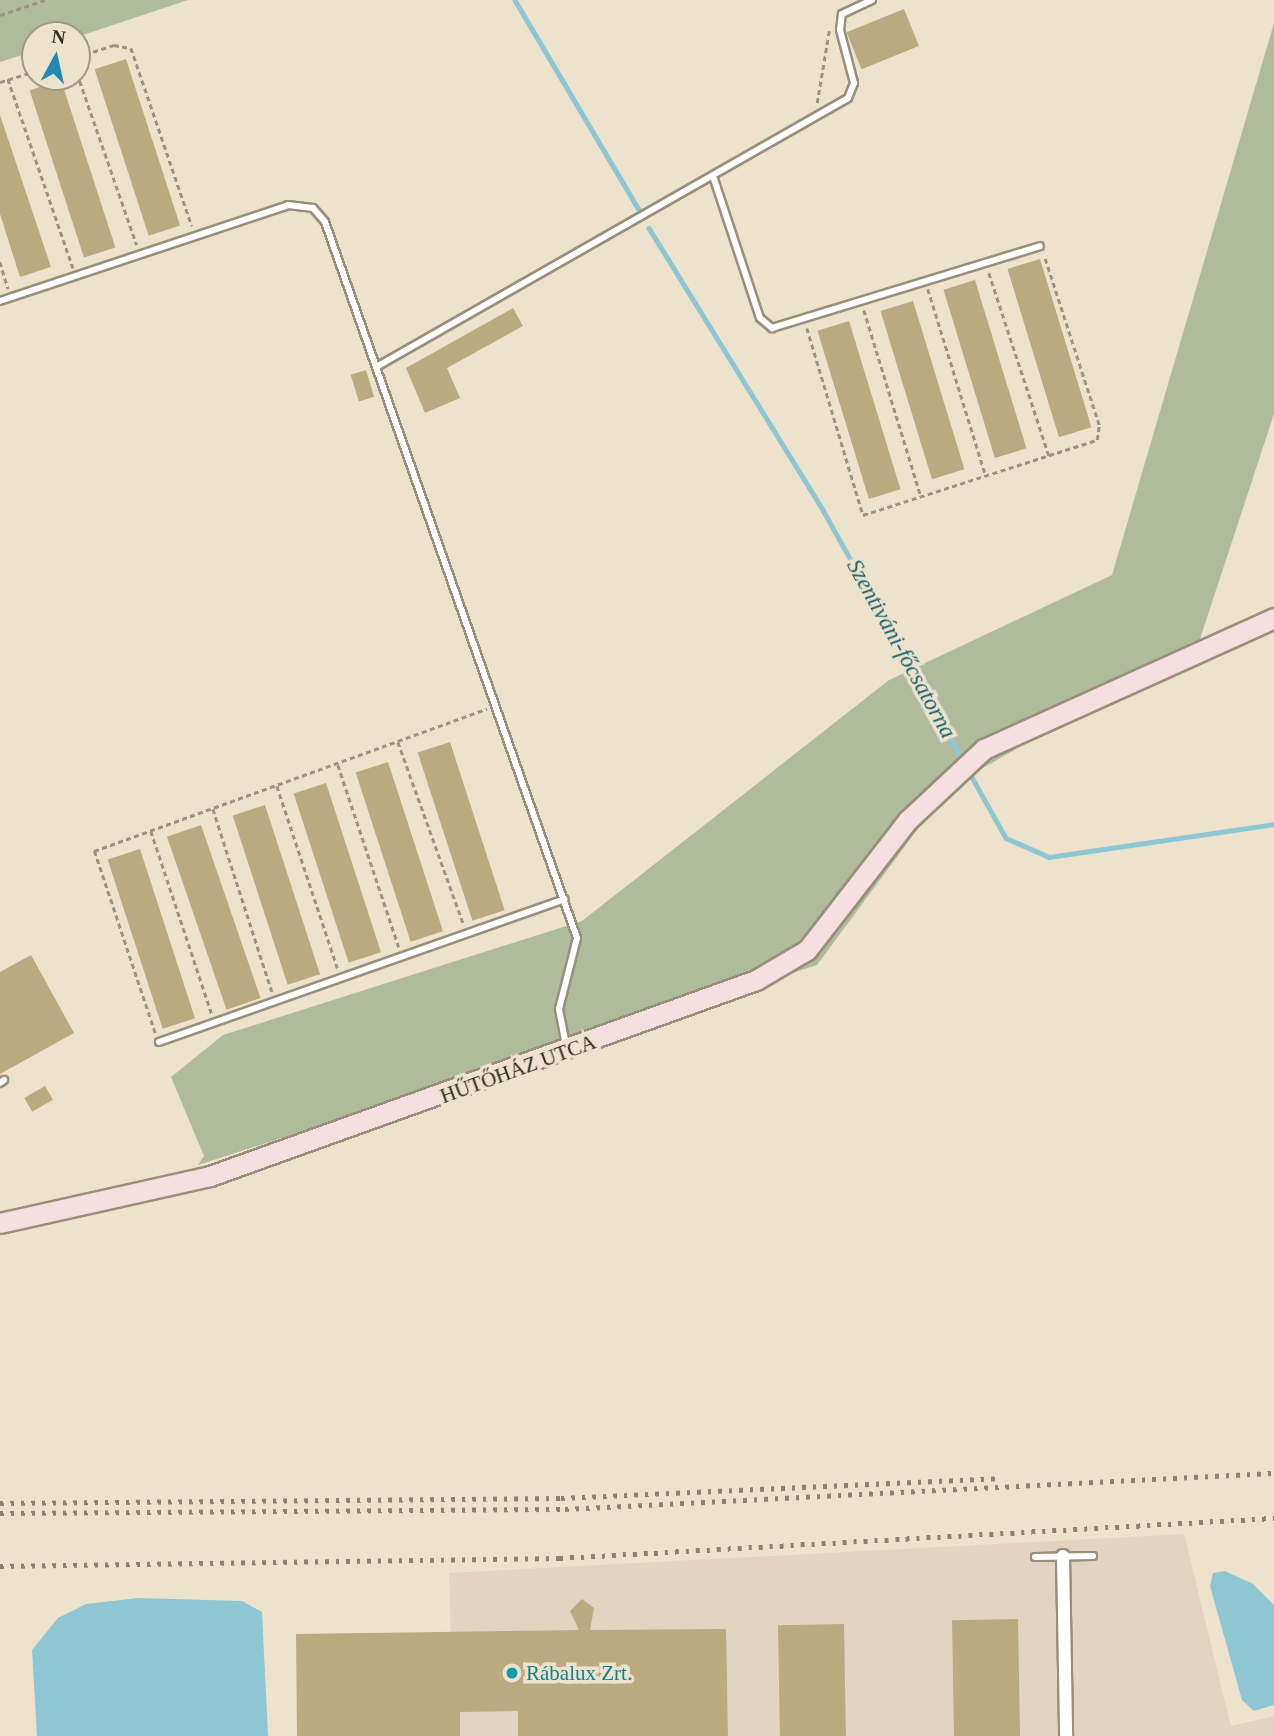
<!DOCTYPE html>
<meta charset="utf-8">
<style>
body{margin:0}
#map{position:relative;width:1274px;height:1736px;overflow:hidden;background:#ede3cd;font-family:"Times New Roman",serif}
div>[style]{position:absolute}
.industrial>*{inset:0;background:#e3d4c2}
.green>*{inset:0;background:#b0bb9c}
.water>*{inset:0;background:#8ec6d4}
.stream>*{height:4.5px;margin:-2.25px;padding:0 2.25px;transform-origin:2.25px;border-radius:2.25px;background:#8ec6d4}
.building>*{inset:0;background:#bba97f;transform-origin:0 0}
.path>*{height:2.5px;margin-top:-1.25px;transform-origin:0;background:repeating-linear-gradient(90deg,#9b9484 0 5px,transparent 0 8.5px)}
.roads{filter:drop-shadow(2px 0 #988f7a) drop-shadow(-2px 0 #988f7a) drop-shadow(0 2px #988f7a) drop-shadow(0 -2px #988f7a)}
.lane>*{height:6px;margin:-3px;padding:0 3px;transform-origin:3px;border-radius:3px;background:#fff}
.street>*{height:12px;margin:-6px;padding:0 6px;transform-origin:6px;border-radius:6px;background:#fff}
.secondary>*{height:19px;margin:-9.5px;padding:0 9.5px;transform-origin:9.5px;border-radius:9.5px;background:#f6dee1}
.rail>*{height:4.5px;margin-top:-2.25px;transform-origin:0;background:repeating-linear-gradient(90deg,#898373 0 3.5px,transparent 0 10.5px)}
.dots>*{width:19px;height:19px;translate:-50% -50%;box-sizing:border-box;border:4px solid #ede3cd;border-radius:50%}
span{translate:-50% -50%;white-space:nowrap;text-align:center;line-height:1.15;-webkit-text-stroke:7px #ede3cd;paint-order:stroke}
.street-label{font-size:21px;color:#2c2920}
.culture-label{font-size:21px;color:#0d838f}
.left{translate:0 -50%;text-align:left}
.water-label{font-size:23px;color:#15606f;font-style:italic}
.north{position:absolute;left:21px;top:21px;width:70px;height:70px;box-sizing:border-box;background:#ede3cd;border:2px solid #a09988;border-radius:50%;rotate:8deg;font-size:19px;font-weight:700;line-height:28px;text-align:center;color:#2c2920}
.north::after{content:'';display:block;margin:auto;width:24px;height:32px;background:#2289b1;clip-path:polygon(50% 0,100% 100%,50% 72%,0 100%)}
</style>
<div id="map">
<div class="industrial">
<i style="clip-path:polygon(1184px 1534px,1231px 1726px,1274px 1716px,1274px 1736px,453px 1736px,449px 1573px)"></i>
</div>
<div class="green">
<i style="clip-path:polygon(0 0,188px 0,77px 37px,35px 35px,35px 51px,0 62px)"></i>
<i style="clip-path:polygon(1274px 23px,1274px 414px,1198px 645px,948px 788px,817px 965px,198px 1165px,204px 1156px,171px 1077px,223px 1035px,582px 921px,889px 680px,1112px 575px)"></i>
</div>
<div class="water">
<i style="clip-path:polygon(1225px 1571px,1253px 1584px,1274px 1605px,1274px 1705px,1254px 1711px,1242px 1700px,1210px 1586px,1213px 1573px)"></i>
<i style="clip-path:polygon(138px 1598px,242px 1601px,262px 1612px,268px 1736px,37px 1736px,32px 1650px,58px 1618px,86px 1604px)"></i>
</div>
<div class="stream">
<i style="left:515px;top:0;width:242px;rotate:59.4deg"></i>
<i style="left:649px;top:228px;width:331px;rotate:58.3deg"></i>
<i style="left:823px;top:510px;width:289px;rotate:60.8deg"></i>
<i style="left:968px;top:770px;width:78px;rotate:60.8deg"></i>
<i style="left:1006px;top:838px;width:47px;rotate:23.8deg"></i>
<i style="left:1049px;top:857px;width:227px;rotate:-8.3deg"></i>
</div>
<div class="building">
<i style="left:904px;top:9px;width:40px;height:62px;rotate:68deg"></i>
<i style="left:126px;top:59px;width:175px;height:33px;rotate:72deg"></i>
<i style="left:61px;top:80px;width:176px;height:33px;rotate:72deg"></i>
<i style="clip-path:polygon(0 115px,51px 267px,20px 277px,0 214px)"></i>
<i style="left:1040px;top:259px;width:176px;height:34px;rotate:73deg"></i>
<i style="left:975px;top:280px;width:176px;height:33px;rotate:73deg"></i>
<i style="left:913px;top:301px;width:176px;height:34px;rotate:73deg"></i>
<i style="clip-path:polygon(513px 308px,523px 326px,447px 368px,460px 398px,425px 413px,406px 368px)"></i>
<i style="left:849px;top:321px;width:176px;height:33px;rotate:73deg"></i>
<i style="left:366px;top:370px;width:28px;height:16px;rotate:73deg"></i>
<i style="left:450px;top:742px;width:177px;height:34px;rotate:72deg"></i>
<i style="left:388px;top:762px;width:178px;height:34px;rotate:72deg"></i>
<i style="left:326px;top:783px;width:178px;height:34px;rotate:72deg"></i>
<i style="left:265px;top:805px;width:178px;height:34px;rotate:72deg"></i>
<i style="left:201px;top:825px;width:183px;height:36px;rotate:71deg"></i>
<i style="left:140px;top:849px;width:178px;height:34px;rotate:72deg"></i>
<i style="clip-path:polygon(31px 955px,74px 1033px,0 1074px,0 972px)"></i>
<i style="left:45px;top:1086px;width:16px;height:24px;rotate:60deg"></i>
<i style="clip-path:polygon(582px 1599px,594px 1608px,590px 1630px,726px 1629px,728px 1736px,518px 1736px,518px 1711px,460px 1712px,460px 1736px,297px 1736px,296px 1634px,579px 1630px,570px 1611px)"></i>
<i style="left:1018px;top:1619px;width:117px;height:66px;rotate:89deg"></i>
<i style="left:844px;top:1624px;width:112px;height:66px;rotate:89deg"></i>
</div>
<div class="path">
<i style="left:0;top:15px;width:47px;rotate:-18.4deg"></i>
<i style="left:77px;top:57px;width:39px;rotate:-18deg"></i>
<i style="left:114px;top:45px;width:17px;rotate:10deg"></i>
<i style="left:131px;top:48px;width:188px;rotate:71.1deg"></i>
<i style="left:77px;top:73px;width:182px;rotate:70.8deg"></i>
<i style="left:8px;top:79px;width:200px;rotate:71deg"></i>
<i style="left:0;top:82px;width:37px;rotate:-17deg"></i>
<i style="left:817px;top:103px;width:73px;rotate:-80.5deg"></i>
<i style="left:0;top:262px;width:28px;rotate:73deg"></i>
<i style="left:989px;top:273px;width:192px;rotate:71.8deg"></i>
<i style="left:928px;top:289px;width:196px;rotate:72.8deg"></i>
<i style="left:864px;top:310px;width:195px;rotate:73deg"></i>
<i style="left:807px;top:328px;width:195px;rotate:73.3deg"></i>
<i style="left:863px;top:515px;width:246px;rotate:-17.8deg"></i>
<i style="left:1097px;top:440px;width:15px;rotate:-82deg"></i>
<i style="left:1099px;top:425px;width:178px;rotate:-108deg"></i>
<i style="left:398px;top:742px;width:192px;rotate:70.2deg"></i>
<i style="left:338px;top:765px;width:192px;rotate:71.5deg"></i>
<i style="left:277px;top:786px;width:193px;rotate:71.6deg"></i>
<i style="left:213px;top:809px;width:192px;rotate:72.1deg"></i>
<i style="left:151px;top:831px;width:193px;rotate:71.6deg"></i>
<i style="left:155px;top:1033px;width:192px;rotate:-108.5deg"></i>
<i style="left:94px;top:851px;width:418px;rotate:-19.9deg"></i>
</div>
<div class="roads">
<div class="lane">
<i style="left:714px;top:179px;width:146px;rotate:71.7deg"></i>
<i style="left:760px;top:318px;width:16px;rotate:40deg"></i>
<i style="left:772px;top:328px;width:280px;rotate:-17deg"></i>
<i style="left:0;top:301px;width:304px;rotate:-18.4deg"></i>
<i style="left:288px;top:205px;width:25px;rotate:7deg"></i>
<i style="left:313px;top:208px;width:18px;rotate:49deg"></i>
<i style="left:325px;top:222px;width:759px;rotate:70.61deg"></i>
<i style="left:577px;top:938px;width:73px;rotate:104.2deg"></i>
<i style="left:559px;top:1009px;width:37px;rotate:79deg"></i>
<i style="left:378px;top:366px;width:541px;rotate:-29.69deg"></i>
<i style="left:848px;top:98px;width:16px;rotate:-68deg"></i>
<i style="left:854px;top:83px;width:55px;rotate:-104.8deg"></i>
<i style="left:840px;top:30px;width:16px;rotate:-83deg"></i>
<i style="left:842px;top:14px;width:33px;rotate:-25deg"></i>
<i style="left:159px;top:1042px;width:430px;rotate:-19.4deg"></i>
<i style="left:0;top:1083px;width:5px;rotate:-37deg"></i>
<i style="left:1035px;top:1557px;width:58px;rotate:-1deg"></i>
</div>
<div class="street">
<i style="left:1063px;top:1556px;width:180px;rotate:89deg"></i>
</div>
<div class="secondary">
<i style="left:0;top:1223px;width:215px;rotate:-12.6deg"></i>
<i style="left:210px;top:1176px;width:580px;rotate:-19.75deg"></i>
<i style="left:756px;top:980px;width:59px;rotate:-30.5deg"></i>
<i style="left:807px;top:950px;width:165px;rotate:-52.2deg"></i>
<i style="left:908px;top:820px;width:104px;rotate:-43.1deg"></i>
<i style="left:984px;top:749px;width:318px;rotate:-24.3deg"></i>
</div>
</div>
<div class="rail">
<i style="left:0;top:1503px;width:561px;rotate:-0.51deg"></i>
<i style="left:561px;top:1498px;width:437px;rotate:-2.6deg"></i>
<i style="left:0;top:1513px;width:565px;rotate:-0.41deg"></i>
<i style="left:565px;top:1509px;width:710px;rotate:-2.91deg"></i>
<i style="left:0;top:1566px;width:560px;rotate:-0.82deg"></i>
<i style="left:560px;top:1558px;width:715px;rotate:-3.21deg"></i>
</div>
<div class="dots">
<i style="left:512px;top:1673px;background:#0f9aa8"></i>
</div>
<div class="street-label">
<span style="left:518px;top:1069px;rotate:-20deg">HŰTŐHÁZ UTCA</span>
</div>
<div class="culture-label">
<span class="left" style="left:526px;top:1673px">Rábalux Zrt.</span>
</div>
<div class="water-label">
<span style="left:901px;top:649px;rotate:61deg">Szentiváni-főcsatorna</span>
</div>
<div class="north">N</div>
</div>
